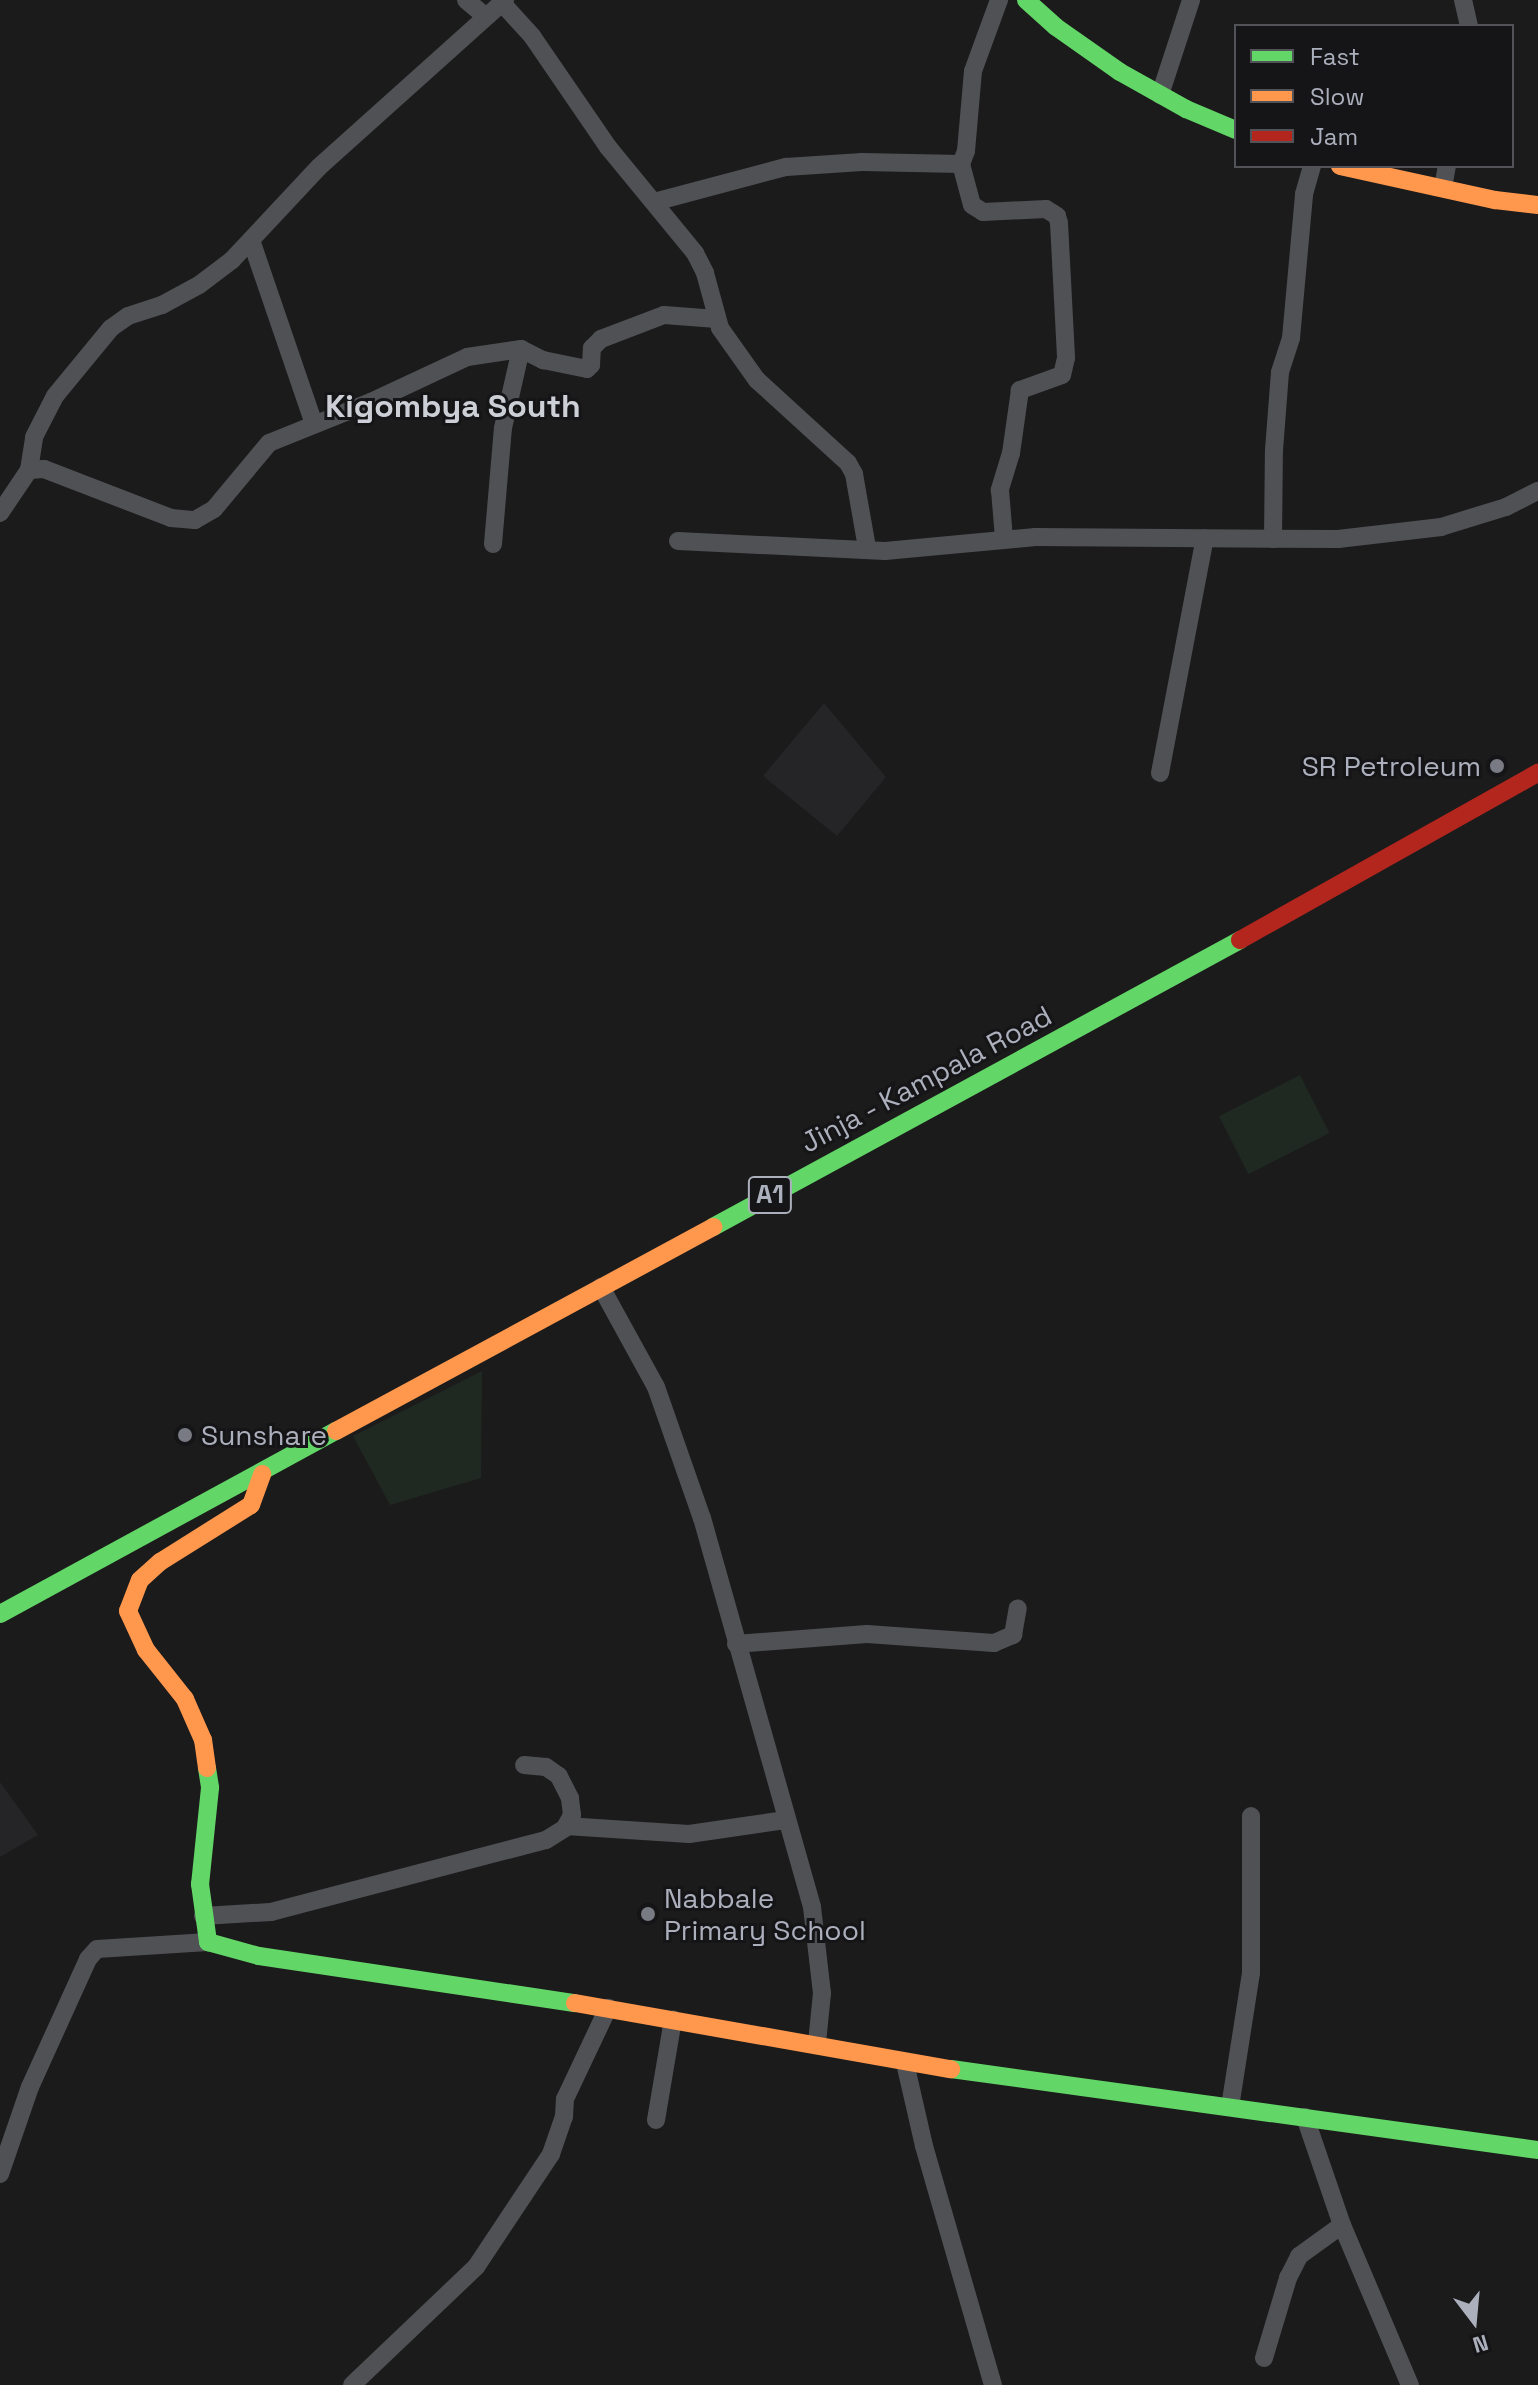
<!DOCTYPE html>
<style>
body{margin:0}
#map{position:relative;width:1538px;height:2385px;overflow:hidden;background:#1b1b1b;font-family:"Space Grotesk",sans-serif}
div>[style]{position:absolute}
.built>*{inset:0;background:#252527}
.green>*{inset:0;background:#202822;transform-origin:0 0}
.street>*{height:18px;margin:-9px;padding:0 9px;transform-origin:9px;border-radius:9px;background:#505155}
.fast>*{height:18px;margin:-9px;padding:0 9px;transform-origin:9px;border-radius:9px;background:#63d668}
.slow>*{height:18px;margin:-9px;padding:0 9px;transform-origin:9px;border-radius:9px;background:#ff974d}
.jam>*{height:18px;margin:-9px;padding:0 9px;transform-origin:9px;border-radius:9px;background:#b3261e}
.dots>*{width:22px;height:22px;translate:-50% -50%;box-sizing:border-box;border:4px solid #151517;border-radius:50%}
span{translate:-50% -50%;white-space:nowrap;text-align:center;line-height:1.15;-webkit-text-stroke:6px #151517;paint-order:stroke}
.shield-label span{padding:2px 6px;background:#151517;border:2px solid;border-radius:6px;-webkit-text-stroke-width:0}
.shield-label{font-size:26px;color:#acafbc;font-weight:700}
.poi-label{font-size:28px;color:#acafbc}
.right{translate:-100% -50%;text-align:right}
.left{translate:0 -50%;text-align:left}
.street-label{font-size:28px;color:#acafbc}
.quarter-label{font-size:32px;color:#cdcfd7;font-weight:700}
.legend{position:absolute;left:1234px;top:24px;width:280px;height:144px;box-sizing:border-box;background:#151517;border:2px solid #515359;margin:0;padding:10px 14px;list-style:none;font-size:24px;color:#acafbc}
.legend li{display:flex;align-items:center;gap:16px;height:40px}
.legend b{width:40px;border:2px solid #515359}
.north{position:absolute;left:1434px;top:2281px;width:80px;height:80px;-webkit-text-stroke:6px #151517;paint-order:stroke;rotate:164deg;font-size:22px;font-weight:700;line-height:32px;text-align:center;color:#acafbc}
.north::after{content:'';display:block;margin:auto;width:28px;height:36px;background:#acafbc;clip-path:polygon(50% 0,100% 100%,50% 72%,0 100%)}
</style>
<div id="map">
<div class="built">
<i style="clip-path:polygon(824px 703px,886px 777px,837px 836px,763px 776px)"></i>
<i style="clip-path:polygon(0 1782px,38px 1835px,0 1857px)"></i>
</div>
<div class="green">
<i style="left:1300px;top:1075px;width:65px;height:91px;rotate:63deg"></i>
<i style="clip-path:polygon(482px 1371px,481px 1478px,390px 1505px,353px 1436px)"></i>
</div>
<div class="street">
<i style="left:466px;top:0;width:25px;rotate:40deg"></i>
<i style="left:1463px;top:0;width:27px;rotate:77deg"></i>
<i style="left:502px;top:3px;width:45px;rotate:47.7deg"></i>
<i style="left:532px;top:36px;width:135px;rotate:55.6deg"></i>
<i style="left:608px;top:147px;width:137px;rotate:50.6deg"></i>
<i style="left:695px;top:253px;width:22px;rotate:63deg"></i>
<i style="left:705px;top:273px;width:57px;rotate:74.7deg"></i>
<i style="left:720px;top:328px;width:64px;rotate:54.6deg"></i>
<i style="left:757px;top:380px;width:123px;rotate:42.4deg"></i>
<i style="left:848px;top:463px;width:13px;rotate:61deg"></i>
<i style="left:854px;top:474px;width:75px;rotate:80deg"></i>
<i style="left:1160px;top:95px;width:100px;rotate:-71.9deg"></i>
<i style="left:961px;top:164px;width:42px;rotate:75deg"></i>
<i style="left:972px;top:205px;width:13px;rotate:32deg"></i>
<i style="left:983px;top:212px;width:63px;rotate:-2.7deg"></i>
<i style="left:1046px;top:209px;width:13px;rotate:32deg"></i>
<i style="left:1057px;top:216px;width:7px;rotate:74deg"></i>
<i style="left:1059px;top:223px;width:135px;rotate:87deg"></i>
<i style="left:1066px;top:358px;width:17px;rotate:103deg"></i>
<i style="left:1062px;top:375px;width:45px;rotate:160.3deg"></i>
<i style="left:1020px;top:390px;width:64px;rotate:98.1deg"></i>
<i style="left:1011px;top:453px;width:39px;rotate:107deg"></i>
<i style="left:1000px;top:490px;width:49px;rotate:85.3deg"></i>
<i style="left:1443px;top:188px;width:22px;rotate:-80deg"></i>
<i style="left:654px;top:202px;width:137px;rotate:-14.9deg"></i>
<i style="left:786px;top:167px;width:76px;rotate:-3.8deg"></i>
<i style="left:862px;top:162px;width:99px;rotate:1.2deg"></i>
<i style="left:961px;top:164px;width:14px;rotate:-69deg"></i>
<i style="left:966px;top:151px;width:80px;rotate:-85deg"></i>
<i style="left:973px;top:71px;width:76px;rotate:-69.9deg"></i>
<i style="left:251px;top:240px;width:194px;rotate:71.1deg"></i>
<i style="left:29px;top:470px;width:15px;rotate:-4deg"></i>
<i style="left:44px;top:469px;width:136px;rotate:21.1deg"></i>
<i style="left:171px;top:518px;width:24px;rotate:5deg"></i>
<i style="left:195px;top:520px;width:22px;rotate:-30deg"></i>
<i style="left:214px;top:509px;width:86px;rotate:-50.2deg"></i>
<i style="left:269px;top:443px;width:110px;rotate:-21.9deg"></i>
<i style="left:371px;top:402px;width:106px;rotate:-25.1deg"></i>
<i style="left:467px;top:357px;width:55px;rotate:-8.4deg"></i>
<i style="left:521px;top:349px;width:25px;rotate:27deg"></i>
<i style="left:543px;top:360px;width:45px;rotate:11.6deg"></i>
<i style="left:587px;top:369px;width:6px;rotate:-45deg"></i>
<i style="left:591px;top:365px;width:17px;rotate:-87deg"></i>
<i style="left:592px;top:348px;width:13px;rotate:-45deg"></i>
<i style="left:601px;top:339px;width:67px;rotate:-20.9deg"></i>
<i style="left:664px;top:315px;width:53px;rotate:4.3deg"></i>
<i style="left:0;top:513px;width:52px;rotate:-56deg"></i>
<i style="left:29px;top:470px;width:33px;rotate:-81deg"></i>
<i style="left:34px;top:437px;width:46px;rotate:-62.9deg"></i>
<i style="left:55px;top:396px;width:88px;rotate:-50.5deg"></i>
<i style="left:111px;top:328px;width:21px;rotate:-35deg"></i>
<i style="left:128px;top:316px;width:36px;rotate:-18deg"></i>
<i style="left:162px;top:305px;width:42px;rotate:-28.4deg"></i>
<i style="left:199px;top:285px;width:41px;rotate:-37.1deg"></i>
<i style="left:232px;top:260px;width:127px;rotate:-46.9deg"></i>
<i style="left:319px;top:167px;width:250px;rotate:-41.9deg"></i>
<i style="left:1273px;top:539px;width:89px;rotate:-89.4deg"></i>
<i style="left:1274px;top:450px;width:78px;rotate:-85.6deg"></i>
<i style="left:1280px;top:372px;width:36px;rotate:-72deg"></i>
<i style="left:1291px;top:338px;width:145px;rotate:-84.8deg"></i>
<i style="left:1304px;top:194px;width:29px;rotate:-74deg"></i>
<i style="left:678px;top:541px;width:207px;rotate:2.8deg"></i>
<i style="left:885px;top:551px;width:151px;rotate:-5.3deg"></i>
<i style="left:1035px;top:537px;width:303px;rotate:0.4deg"></i>
<i style="left:1338px;top:539px;width:104px;rotate:-6.6deg"></i>
<i style="left:1441px;top:527px;width:68px;rotate:-17.1deg"></i>
<i style="left:1506px;top:507px;width:36px;rotate:-27deg"></i>
<i style="left:493px;top:544px;width:116px;rotate:-85.1deg"></i>
<i style="left:503px;top:428px;width:81px;rotate:-77.2deg"></i>
<i style="left:1160px;top:773px;width:239px;rotate:-79.2deg"></i>
<i style="left:601px;top:1287px;width:114px;rotate:61.2deg"></i>
<i style="left:656px;top:1387px;width:139px;rotate:70.7deg"></i>
<i style="left:702px;top:1518px;width:404px;rotate:74.2deg"></i>
<i style="left:812px;top:1907px;width:87px;rotate:83.4deg"></i>
<i style="left:822px;top:1993px;width:50px;rotate:95.7deg"></i>
<i style="left:736px;top:1644px;width:131px;rotate:-4.4deg"></i>
<i style="left:867px;top:1634px;width:127px;rotate:4.1deg"></i>
<i style="left:994px;top:1643px;width:21px;rotate:-23deg"></i>
<i style="left:1013px;top:1635px;width:27px;rotate:-80deg"></i>
<i style="left:566px;top:1826px;width:123px;rotate:3.7deg"></i>
<i style="left:689px;top:1834px;width:97px;rotate:-8.3deg"></i>
<i style="left:203px;top:1916px;width:68px;rotate:-3.4deg"></i>
<i style="left:271px;top:1912px;width:284px;rotate:-14.7deg"></i>
<i style="left:546px;top:1840px;width:22px;rotate:-32deg"></i>
<i style="left:565px;top:1828px;width:15px;rotate:-62deg"></i>
<i style="left:572px;top:1815px;width:17px;rotate:-97deg"></i>
<i style="left:570px;top:1798px;width:25px;rotate:-117deg"></i>
<i style="left:559px;top:1776px;width:16px;rotate:-145deg"></i>
<i style="left:546px;top:1767px;width:22px;rotate:-175deg"></i>
<i style="left:905px;top:2063px;width:85px;rotate:77.1deg"></i>
<i style="left:924px;top:2146px;width:249px;rotate:73.9deg"></i>
<i style="left:1230px;top:2107px;width:136px;rotate:-81.1deg"></i>
<i style="left:1251px;top:1973px;width:157px;rotate:-90deg"></i>
<i style="left:1305px;top:2117px;width:114px;rotate:71.1deg"></i>
<i style="left:1342px;top:2225px;width:174px;rotate:67deg"></i>
<i style="left:656px;top:2120px;width:102px;rotate:-80.4deg"></i>
<i style="left:0;top:2174px;width:92px;rotate:-71deg"></i>
<i style="left:30px;top:2087px;width:141px;rotate:-65.6deg"></i>
<i style="left:88px;top:1959px;width:13px;rotate:-48deg"></i>
<i style="left:97px;top:1949px;width:111px;rotate:-3.6deg"></i>
<i style="left:1264px;top:2358px;width:84px;rotate:-73.3deg"></i>
<i style="left:1288px;top:2278px;width:25px;rotate:-63deg"></i>
<i style="left:1299px;top:2256px;width:53px;rotate:-35.8deg"></i>
<i style="left:352px;top:2385px;width:171px;rotate:-43.6deg"></i>
<i style="left:476px;top:2267px;width:136px;rotate:-56.4deg"></i>
<i style="left:551px;top:2154px;width:39px;rotate:-71deg"></i>
<i style="left:564px;top:2117px;width:18px;rotate:-87deg"></i>
<i style="left:565px;top:2099px;width:101px;rotate:-64.7deg"></i>
</div>
<div class="fast">
<i style="left:1026px;top:0;width:40px;rotate:42deg"></i>
<i style="left:1056px;top:27px;width:78px;rotate:35.1deg"></i>
<i style="left:1120px;top:72px;width:76px;rotate:29.3deg"></i>
<i style="left:1186px;top:109px;width:54px;rotate:22.8deg"></i>
<i style="left:713px;top:1227px;width:600px;rotate:-28.57deg"></i>
<i style="left:0;top:1614px;width:383px;rotate:-28.6deg"></i>
<i style="left:207px;top:1768px;width:20px;rotate:81deg"></i>
<i style="left:210px;top:1788px;width:97px;rotate:95.9deg"></i>
<i style="left:200px;top:1884px;width:59px;rotate:82.1deg"></i>
<i style="left:208px;top:1942px;width:53px;rotate:15.4deg"></i>
<i style="left:259px;top:1956px;width:319px;rotate:8.5deg"></i>
<i style="left:951px;top:2069px;width:593px;rotate:7.86deg"></i>
</div>
<div class="slow">
<i style="left:1340px;top:166px;width:159px;rotate:12.4deg"></i>
<i style="left:1495px;top:200px;width:43px;rotate:6.6deg"></i>
<i style="left:336px;top:1431px;width:429px;rotate:-28.4deg"></i>
<i style="left:207px;top:1768px;width:28px;rotate:-98deg"></i>
<i style="left:203px;top:1740px;width:45px;rotate:-113.7deg"></i>
<i style="left:185px;top:1699px;width:63px;rotate:-128.5deg"></i>
<i style="left:146px;top:1650px;width:43px;rotate:-114.8deg"></i>
<i style="left:128px;top:1611px;width:33px;rotate:-69deg"></i>
<i style="left:140px;top:1580px;width:27px;rotate:-42deg"></i>
<i style="left:160px;top:1562px;width:107px;rotate:-32.1deg"></i>
<i style="left:251px;top:1505px;width:33px;rotate:-70deg"></i>
<i style="left:575px;top:2003px;width:382px;rotate:10deg"></i>
</div>
<div class="jam">
<i style="left:1240px;top:940px;width:342px;rotate:-29.3deg"></i>
</div>
<div class="dots">
<i style="left:1497px;top:766px;background:#797b84"></i>
<i style="left:185px;top:1435px;background:#797b84"></i>
<i style="left:648px;top:1914px;background:#797b84"></i>
</div>
<div class="shield-label">
<span style="left:770px;top:1195px">A1</span>
</div>
<div class="poi-label">
<span class="right" style="left:1481px;top:766px">SR Petroleum</span>
<span class="left" style="left:201px;top:1435px">Sunshare</span>
<span class="left" style="left:664px;top:1914px">Nabbale<br>Primary School</span>
</div>
<div class="street-label">
<span style="left:926px;top:1079px;rotate:-28deg">Jinja - Kampala Road</span>
</div>
<div class="quarter-label">
<span style="left:453px;top:406px">Kigombya South</span>
</div>
<ul class="legend">
<li><b style="height:10px;background:#63d668"></b>Fast</li>
<li><b style="height:10px;background:#ff974d"></b>Slow</li>
<li><b style="height:10px;background:#b3261e"></b>Jam</li>
</ul>
<div class="north">N</div>
</div>
